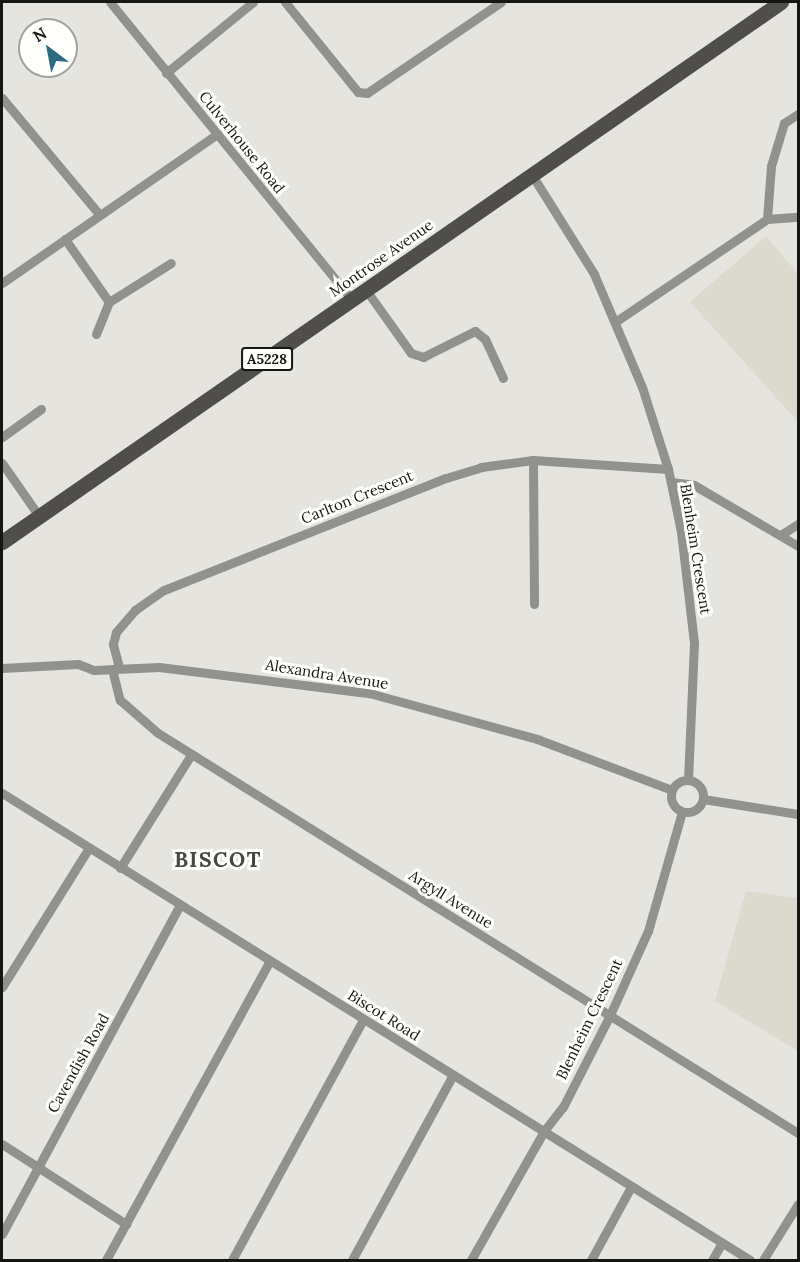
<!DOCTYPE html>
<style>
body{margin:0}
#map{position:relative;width:800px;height:1262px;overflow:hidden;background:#e5e4df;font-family:Lora,serif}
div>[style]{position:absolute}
.built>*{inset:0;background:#dcdace}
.minor>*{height:9px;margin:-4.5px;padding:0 4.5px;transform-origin:4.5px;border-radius:4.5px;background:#91918f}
.minor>.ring{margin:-4.5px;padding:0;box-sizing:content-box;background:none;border:9px solid #91918f;border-radius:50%}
.primary>*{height:15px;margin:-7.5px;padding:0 7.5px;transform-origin:7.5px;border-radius:7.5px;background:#4f4e4b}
span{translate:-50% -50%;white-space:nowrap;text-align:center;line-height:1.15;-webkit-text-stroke:6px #fffffe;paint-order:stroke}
.shield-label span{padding:2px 4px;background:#fffffe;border:2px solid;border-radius:4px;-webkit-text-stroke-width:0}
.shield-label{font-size:14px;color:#161614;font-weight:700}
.street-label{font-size:15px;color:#161614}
.district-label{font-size:21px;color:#474742;font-weight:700;letter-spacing:1.5px}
.frame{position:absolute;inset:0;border:3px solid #161614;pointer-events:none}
.north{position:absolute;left:18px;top:18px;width:60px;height:60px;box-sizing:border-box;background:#fffffe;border:2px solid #a2a2a0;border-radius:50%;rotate:328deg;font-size:16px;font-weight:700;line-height:24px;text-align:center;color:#161614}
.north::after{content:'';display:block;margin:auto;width:21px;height:27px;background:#2c6a80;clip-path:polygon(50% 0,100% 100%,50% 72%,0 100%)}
</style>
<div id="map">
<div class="built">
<i style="clip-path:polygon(766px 236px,798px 274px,798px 422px,690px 302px)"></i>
<i style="clip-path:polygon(746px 891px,798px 898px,798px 1051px,715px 1001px)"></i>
</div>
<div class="minor">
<i style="left:110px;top:2px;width:384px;rotate:50.9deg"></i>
<i style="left:285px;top:2px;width:116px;rotate:51deg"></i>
<i style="left:358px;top:92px;width:9px;rotate:6deg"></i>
<i style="left:367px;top:93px;width:162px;rotate:-34.2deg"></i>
<i style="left:166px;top:73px;width:112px;rotate:-39.2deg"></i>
<i style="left:2px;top:98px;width:151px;rotate:50.1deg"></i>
<i style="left:532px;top:175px;width:117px;rotate:57.9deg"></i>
<i style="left:594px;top:274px;width:123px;rotate:67deg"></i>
<i style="left:642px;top:387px;width:86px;rotate:72.4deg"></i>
<i style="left:668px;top:469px;width:64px;rotate:78.3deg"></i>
<i style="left:681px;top:532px;width:112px;rotate:83.3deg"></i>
<i style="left:694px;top:643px;width:137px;rotate:92.5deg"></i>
<i style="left:767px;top:219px;width:31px;rotate:-4deg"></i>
<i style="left:65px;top:239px;width:77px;rotate:55.1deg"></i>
<i style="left:109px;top:302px;width:73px;rotate:-32.2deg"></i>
<i style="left:2px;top:283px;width:262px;rotate:-34.7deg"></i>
<i style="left:366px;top:290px;width:77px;rotate:54.5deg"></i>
<i style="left:411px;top:353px;width:13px;rotate:18deg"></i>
<i style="left:423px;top:357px;width:58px;rotate:-26.6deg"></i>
<i style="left:475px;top:331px;width:13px;rotate:39deg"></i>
<i style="left:485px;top:339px;width:43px;rotate:65.2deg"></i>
<i style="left:615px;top:322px;width:184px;rotate:-34.1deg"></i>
<i style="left:767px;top:219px;width:53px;rotate:-85.7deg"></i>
<i style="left:771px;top:166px;width:45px;rotate:-73.2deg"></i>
<i style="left:784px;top:123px;width:17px;rotate:-33deg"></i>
<i style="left:96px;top:334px;width:35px;rotate:-68deg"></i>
<i style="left:2px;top:437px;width:48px;rotate:-35.7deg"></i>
<i style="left:533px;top:460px;width:144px;rotate:89.6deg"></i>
<i style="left:2px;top:463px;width:65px;rotate:55.1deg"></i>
<i style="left:671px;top:482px;width:23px;rotate:7deg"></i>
<i style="left:694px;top:485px;width:121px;rotate:30.4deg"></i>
<i style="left:782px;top:534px;width:19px;rotate:-32deg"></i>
<i style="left:119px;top:667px;width:24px;rotate:-105deg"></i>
<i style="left:113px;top:644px;width:12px;rotate:-76deg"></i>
<i style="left:116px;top:632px;width:29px;rotate:-49deg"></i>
<i style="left:135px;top:610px;width:35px;rotate:-35deg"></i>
<i style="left:164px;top:590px;width:303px;rotate:-21.7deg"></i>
<i style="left:446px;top:478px;width:37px;rotate:-17deg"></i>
<i style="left:481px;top:467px;width:52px;rotate:-7.7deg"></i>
<i style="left:533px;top:460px;width:135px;rotate:3.8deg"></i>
<i style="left:2px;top:668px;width:76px;rotate:-3deg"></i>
<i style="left:78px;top:664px;width:17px;rotate:21deg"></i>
<i style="left:94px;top:670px;width:65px;rotate:-2.6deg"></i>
<i style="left:159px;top:667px;width:212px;rotate:7.1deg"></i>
<i style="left:369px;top:693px;width:174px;rotate:15.3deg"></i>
<i style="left:537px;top:739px;width:144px;rotate:20.7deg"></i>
<i style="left:112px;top:669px;width:32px;rotate:76deg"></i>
<i style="left:120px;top:700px;width:50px;rotate:41deg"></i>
<i style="left:158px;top:733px;width:755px;rotate:32.01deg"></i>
<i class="ring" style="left:671px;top:780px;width:23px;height:23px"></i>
<i style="left:2px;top:793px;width:882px;rotate:31.98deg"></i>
<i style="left:703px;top:799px;width:96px;rotate:9deg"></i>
<i style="left:120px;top:868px;width:133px;rotate:-57.9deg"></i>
<i style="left:2px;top:987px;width:164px;rotate:-58deg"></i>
<i style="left:2px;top:1144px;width:148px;rotate:32.8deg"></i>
<i style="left:2px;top:1234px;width:374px;rotate:-61.6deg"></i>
<i style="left:106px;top:1260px;width:341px;rotate:-61.3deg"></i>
<i style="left:232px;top:1260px;width:273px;rotate:-61.4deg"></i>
<i style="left:352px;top:1260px;width:211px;rotate:-61.4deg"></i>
<i style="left:471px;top:1260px;width:148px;rotate:-60.5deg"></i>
<i style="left:544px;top:1131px;width:31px;rotate:-52deg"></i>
<i style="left:563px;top:1107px;width:103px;rotate:-62.9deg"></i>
<i style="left:610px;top:1015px;width:92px;rotate:-65.7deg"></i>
<i style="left:648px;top:931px;width:124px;rotate:-74.1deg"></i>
<i style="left:591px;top:1260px;width:83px;rotate:-61.3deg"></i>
<i style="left:712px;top:1260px;width:20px;rotate:-60deg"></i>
<i style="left:763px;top:1260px;width:66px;rotate:-58deg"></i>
</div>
<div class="primary">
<i style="left:2px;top:542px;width:948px;rotate:-34.73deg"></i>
</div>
<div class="shield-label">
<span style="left:267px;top:359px">A5228</span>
</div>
<div class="street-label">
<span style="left:242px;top:142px;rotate:51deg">Culverhouse Road</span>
<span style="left:381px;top:258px;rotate:-35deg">Montrose Avenue</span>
<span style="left:357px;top:497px;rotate:-22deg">Carlton Crescent</span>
<span style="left:696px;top:549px;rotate:81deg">Blenheim Crescent</span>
<span style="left:327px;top:674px;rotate:9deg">Alexandra Avenue</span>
<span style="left:451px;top:899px;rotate:32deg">Argyll Avenue</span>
<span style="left:384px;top:1015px;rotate:32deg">Biscot Road</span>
<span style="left:589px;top:1019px;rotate:-64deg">Blenheim Crescent</span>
<span style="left:78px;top:1063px;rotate:-61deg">Cavendish Road</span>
</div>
<div class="district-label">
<span style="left:218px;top:860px">BISCOT</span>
</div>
<div class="frame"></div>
<div class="north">N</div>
</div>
